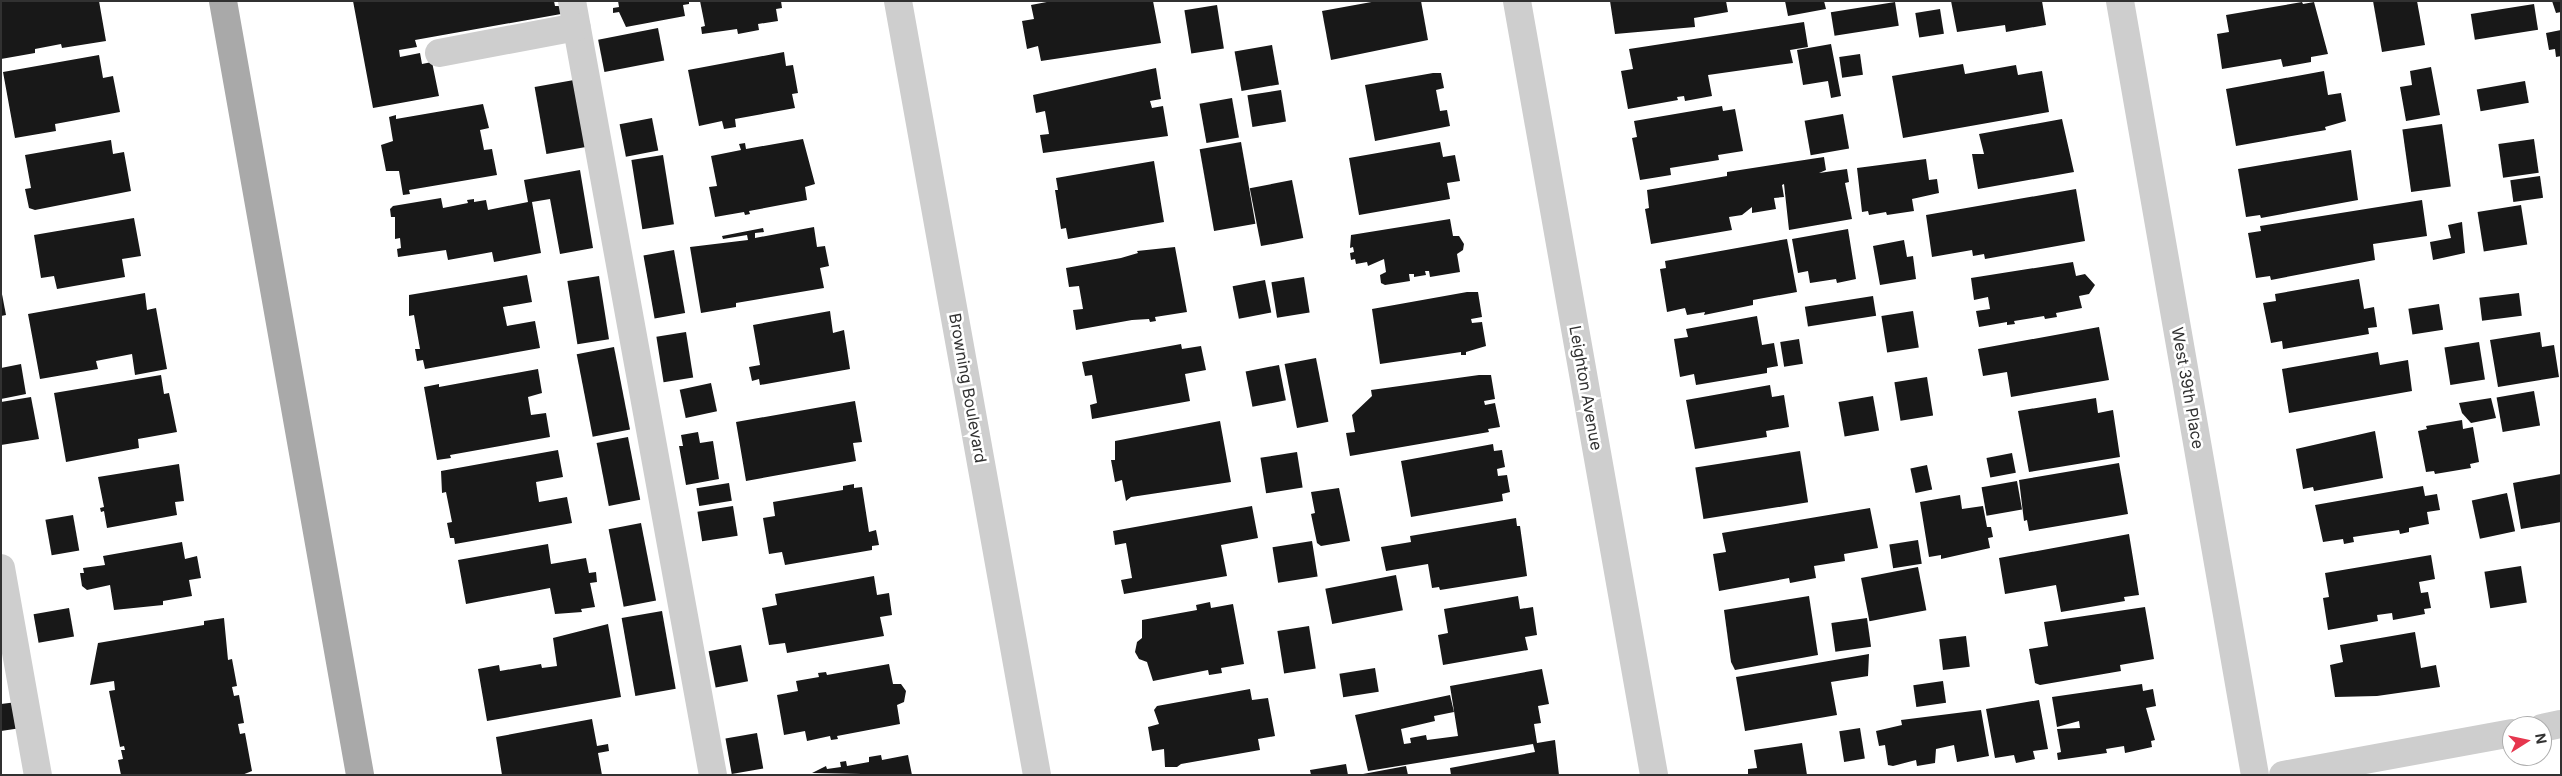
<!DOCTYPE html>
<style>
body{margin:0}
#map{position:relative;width:2562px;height:776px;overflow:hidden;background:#fff;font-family:Inter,sans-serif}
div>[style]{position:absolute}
.building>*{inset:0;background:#181818;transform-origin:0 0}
.minor>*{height:28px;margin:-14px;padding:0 14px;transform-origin:14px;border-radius:14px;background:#cecece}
.major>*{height:28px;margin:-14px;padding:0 14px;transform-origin:14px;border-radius:14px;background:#a9a9a9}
span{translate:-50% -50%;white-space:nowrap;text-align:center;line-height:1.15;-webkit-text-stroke:5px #fff;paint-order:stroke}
.street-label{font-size:16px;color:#313131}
.frame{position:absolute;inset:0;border:2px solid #313131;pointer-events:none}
.north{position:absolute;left:2502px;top:716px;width:50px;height:50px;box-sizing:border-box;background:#fff;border:1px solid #adadad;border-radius:50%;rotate:80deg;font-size:14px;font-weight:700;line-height:20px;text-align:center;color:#313131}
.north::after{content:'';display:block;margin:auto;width:18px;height:22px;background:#e6364e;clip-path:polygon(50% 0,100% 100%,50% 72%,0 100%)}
</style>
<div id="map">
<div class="building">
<i style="clip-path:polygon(1px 1px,99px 1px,106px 41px,62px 48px,61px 44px,35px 49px,35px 53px,1px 59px)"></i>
<i style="clip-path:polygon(353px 1px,554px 1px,555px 6px,560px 6px,561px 14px,415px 40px,417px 47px,399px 50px,400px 57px,420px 53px,422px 64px,432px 62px,439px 96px,373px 108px)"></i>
<i style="clip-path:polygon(618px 1px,689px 1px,689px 4px,683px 5px,685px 16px,626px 27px,619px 12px,613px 13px,613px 8px,619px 7px)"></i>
<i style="clip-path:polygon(700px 1px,781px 1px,782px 8px,776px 9px,778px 21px,758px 24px,759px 30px,738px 34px,737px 29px,702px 34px,701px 27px,705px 26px)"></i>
<i style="clip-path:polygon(1052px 1px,1153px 1px,1161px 43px,1041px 61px,1038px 46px,1027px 49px,1022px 21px,1034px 19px,1031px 5px)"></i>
<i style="clip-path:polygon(1377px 1px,1421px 1px,1428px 40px,1331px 60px,1322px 11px)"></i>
<i style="clip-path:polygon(1610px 1px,1726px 1px,1728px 12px,1694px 18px,1695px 27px,1615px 34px)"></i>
<i style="clip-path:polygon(1785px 1px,1824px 1px,1826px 9px,1788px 16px)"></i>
<i style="clip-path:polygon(1951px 1px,2042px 1px,2046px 25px,2006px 32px,2005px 25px,1957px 32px)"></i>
<i style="clip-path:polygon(2373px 1px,2417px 1px,2425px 45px,2382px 52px)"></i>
<i style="clip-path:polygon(2552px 1px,2561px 1px,2561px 12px,2556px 13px)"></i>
<i style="left:1895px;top:2px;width:24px;height:65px;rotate:81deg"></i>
<i style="clip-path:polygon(2302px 2px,2303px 4px,2314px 2px,2328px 54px,2311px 57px,2311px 62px,2283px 67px,2281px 59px,2222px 69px,2217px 34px,2229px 32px,2226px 15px)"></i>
<i style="left:2534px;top:4px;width:26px;height:64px;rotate:81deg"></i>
<i style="left:1217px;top:5px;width:44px;height:33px;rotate:81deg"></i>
<i style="left:1940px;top:9px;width:25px;height:25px;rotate:81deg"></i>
<i style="clip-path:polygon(1804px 22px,1808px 47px,1790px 50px,1793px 63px,1708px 75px,1712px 96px,1685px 101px,1684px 96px,1677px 97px,1678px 100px,1628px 109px,1621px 71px,1633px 69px,1629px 49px)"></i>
<i style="left:658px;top:28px;width:33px;height:61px;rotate:79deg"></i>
<i style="clip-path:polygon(2561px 30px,2561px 56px,2556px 57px,2555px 49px,2549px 50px,2546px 33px)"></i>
<i style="clip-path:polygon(1831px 44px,1841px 96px,1831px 98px,1828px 81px,1803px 85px,1797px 50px)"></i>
<i style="left:1272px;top:45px;width:40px;height:38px;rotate:80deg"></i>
<i style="clip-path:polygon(784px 52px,786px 66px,793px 65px,798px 93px,792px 94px,795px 108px,735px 119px,736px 127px,724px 129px,722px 121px,699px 126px,688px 70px)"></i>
<i style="left:1860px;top:54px;width:21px;height:21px;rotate:82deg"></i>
<i style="clip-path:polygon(99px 55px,103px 78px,113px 76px,120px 112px,55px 124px,56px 131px,15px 138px,3px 72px)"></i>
<i style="clip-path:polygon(1963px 64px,1965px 74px,2016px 65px,2018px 75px,2042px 71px,2049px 112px,1903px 138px,1892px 76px)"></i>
<i style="clip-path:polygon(2431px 67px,2440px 115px,2406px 121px,2400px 87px,2412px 85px,2410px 71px)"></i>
<i style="clip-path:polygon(1156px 68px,1161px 99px,1150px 101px,1152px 108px,1163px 106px,1168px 136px,1043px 153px,1040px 135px,1049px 134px,1045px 111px,1036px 113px,1033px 95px)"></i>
<i style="clip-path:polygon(2324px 71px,2328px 95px,2341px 93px,2346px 121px,2325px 127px,2326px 130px,2236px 146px,2226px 89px)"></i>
<i style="clip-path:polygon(1433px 73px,1441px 73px,1444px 88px,1436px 90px,1440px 111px,1447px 110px,1450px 126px,1375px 141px,1365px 85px)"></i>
<i style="left:574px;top:80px;width:68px;height:40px;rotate:80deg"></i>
<i style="left:2525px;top:81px;width:22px;height:49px;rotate:80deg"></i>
<i style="left:1281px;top:90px;width:32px;height:34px;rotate:81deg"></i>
<i style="left:1232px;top:98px;width:40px;height:33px;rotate:80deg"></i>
<i style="clip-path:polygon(483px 104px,489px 128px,480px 130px,484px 150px,492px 149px,497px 175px,409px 190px,410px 194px,403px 195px,399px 171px,386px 171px,381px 145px,393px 141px,389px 117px,396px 115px,396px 119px)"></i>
<i style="clip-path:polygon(1722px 106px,1723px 111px,1735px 109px,1743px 151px,1718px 155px,1719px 160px,1670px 168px,1671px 175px,1640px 180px,1632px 138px,1637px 137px,1634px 121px)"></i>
<i style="left:1843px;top:114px;width:35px;height:39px;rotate:80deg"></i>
<i style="left:652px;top:118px;width:33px;height:33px;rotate:79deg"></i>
<i style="clip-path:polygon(2062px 119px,2074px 172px,1978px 189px,1972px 154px,1984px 154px,1979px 134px)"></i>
<i style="left:2442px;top:124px;width:63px;height:40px;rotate:82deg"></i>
<i style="clip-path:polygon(803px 139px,815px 184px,805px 187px,807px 200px,749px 211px,750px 214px,745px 215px,744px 212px,715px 217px,709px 187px,717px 186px,711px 156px,741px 150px,739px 144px,745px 143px,746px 149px)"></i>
<i style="left:2534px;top:139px;width:34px;height:36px;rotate:82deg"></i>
<i style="clip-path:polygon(111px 140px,113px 154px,124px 152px,131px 191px,35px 210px,29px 208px,25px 189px,31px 188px,25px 155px)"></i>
<i style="left:1241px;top:142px;width:83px;height:42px;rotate:80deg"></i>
<i style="clip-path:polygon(1440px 142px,1443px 157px,1455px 155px,1460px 181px,1447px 183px,1450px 199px,1359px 215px,1349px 158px)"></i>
<i style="clip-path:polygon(2351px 150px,2358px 200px,2261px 218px,2260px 215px,2246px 217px,2238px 169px)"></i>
<i style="left:663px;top:155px;width:70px;height:32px;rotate:81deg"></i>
<i style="clip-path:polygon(1824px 157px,1826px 170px,1819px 173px,1847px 169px,1849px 182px,1845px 183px,1852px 219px,1789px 230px,1784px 184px,1782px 185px,1784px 197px,1774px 198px,1776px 209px,1752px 213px,1752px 207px,1742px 215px,1729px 217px,1732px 230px,1651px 244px,1645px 209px,1649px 208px,1647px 190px,1727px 176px,1727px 172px)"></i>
<i style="clip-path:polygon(1926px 159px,1929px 180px,1937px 179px,1939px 193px,1912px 199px,1914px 211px,1887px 215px,1886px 212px,1869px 215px,1868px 211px,1862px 212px,1857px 168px)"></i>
<i style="clip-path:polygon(1154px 161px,1164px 222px,1068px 239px,1066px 228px,1061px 229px,1055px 190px,1058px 190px,1056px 178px)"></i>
<i style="clip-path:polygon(580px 170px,593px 248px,560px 254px,550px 199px,532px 202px,541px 253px,494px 262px,492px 252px,448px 260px,446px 250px,398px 257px,397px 249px,401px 248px,400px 238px,395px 239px,395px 217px,391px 217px,390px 209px,393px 206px,441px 198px,443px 208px,468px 203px,467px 200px,474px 199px,474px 202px,486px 200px,488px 210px,528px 202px,524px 180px)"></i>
<i style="left:2540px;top:176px;width:22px;height:30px;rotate:82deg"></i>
<i style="left:1292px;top:180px;width:59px;height:43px;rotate:79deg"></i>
<i style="clip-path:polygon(2076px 189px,2085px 241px,1985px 259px,1984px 254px,1973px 256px,1972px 250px,1932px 257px,1926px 215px)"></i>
<i style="clip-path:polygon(2422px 200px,2427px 236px,2373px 244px,2375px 260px,2271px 280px,2270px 276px,2256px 278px,2248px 233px,2261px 231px,2260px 226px)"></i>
<i style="left:2521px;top:205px;width:40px;height:44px;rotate:81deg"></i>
<i style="clip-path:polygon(134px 218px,141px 256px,122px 259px,125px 277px,57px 289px,54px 276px,41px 278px,34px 235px)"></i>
<i style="clip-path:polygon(1450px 219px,1453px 236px,1459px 236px,1464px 244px,1463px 250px,1457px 254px,1460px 272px,1430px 277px,1429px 271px,1425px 271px,1426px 275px,1414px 277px,1414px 274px,1409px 274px,1410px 281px,1385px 285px,1381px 283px,1380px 275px,1386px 272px,1384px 259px,1368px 266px,1367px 262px,1356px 264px,1355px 259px,1351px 260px,1350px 253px,1354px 252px,1353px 247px,1350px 248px,1351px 235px)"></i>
<i style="clip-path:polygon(2462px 222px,2465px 253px,2433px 260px,2430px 242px,2451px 238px,2448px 225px)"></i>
<i style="clip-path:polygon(814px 227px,817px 247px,825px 246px,829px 266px,820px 268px,824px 288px,736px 303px,736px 307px,701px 313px,690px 247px,748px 240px,747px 235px,723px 239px,722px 236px,763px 228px,764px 232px,755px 233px,755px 238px)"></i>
<i style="clip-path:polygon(1848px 229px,1856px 279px,1837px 283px,1836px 279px,1810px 283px,1808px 271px,1798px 273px,1792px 239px)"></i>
<i style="clip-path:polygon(1787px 239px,1797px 292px,1753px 300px,1753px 305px,1704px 315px,1705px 312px,1687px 315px,1685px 308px,1667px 312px,1660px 269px,1666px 268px,1665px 261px)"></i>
<i style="clip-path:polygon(1904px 240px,1907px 257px,1913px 256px,1916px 279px,1880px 285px,1873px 246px)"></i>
<i style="clip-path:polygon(1175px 247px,1187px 312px,1155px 317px,1156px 321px,1150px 322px,1149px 319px,1132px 320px,1076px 330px,1073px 310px,1083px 309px,1079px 286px,1069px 287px,1066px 268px,1121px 258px,1138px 253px,1137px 251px)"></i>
<i style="left:674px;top:250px;width:64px;height:31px;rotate:80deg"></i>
<i style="clip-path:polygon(2073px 262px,2076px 276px,2085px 274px,2095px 285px,2089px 294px,2079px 296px,2082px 308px,2056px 313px,2057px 317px,2045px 319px,2044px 316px,2014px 321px,2015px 324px,2007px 325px,2007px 322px,1979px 327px,1976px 311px,1990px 309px,1988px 297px,1974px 300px,1971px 278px)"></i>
<i style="clip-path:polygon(527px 275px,532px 302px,503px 307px,507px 326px,535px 321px,540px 348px,425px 369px,423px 360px,417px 361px,415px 349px,420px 349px,414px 315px,409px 316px,409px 295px)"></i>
<i style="left:599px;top:276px;width:64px;height:32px;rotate:81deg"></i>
<i style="left:1304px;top:277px;width:36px;height:33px;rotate:81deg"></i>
<i style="clip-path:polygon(2359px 279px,2364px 309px,2374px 307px,2377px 327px,2368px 328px,2369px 334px,2283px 349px,2282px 341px,2271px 343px,2263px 303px,2276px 301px,2275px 294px)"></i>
<i style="left:1265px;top:280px;width:33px;height:33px;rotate:79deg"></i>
<i style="clip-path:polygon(1px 289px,6px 315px,1px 316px)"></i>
<i style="clip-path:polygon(1467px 292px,1478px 292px,1482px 317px,1471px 319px,1472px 323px,1482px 322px,1486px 346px,1466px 352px,1466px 355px,1461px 355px,1461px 352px,1380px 364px,1372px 309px)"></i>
<i style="clip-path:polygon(145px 293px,147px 310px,156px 308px,167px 369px,135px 375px,132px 354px,96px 361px,98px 369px,40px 379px,28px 314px)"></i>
<i style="left:2519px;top:293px;width:23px;height:40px;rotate:83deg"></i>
<i style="left:1873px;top:296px;width:20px;height:69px;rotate:81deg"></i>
<i style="left:2439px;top:304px;width:26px;height:31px;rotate:81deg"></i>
<i style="clip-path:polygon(830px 311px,833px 333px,844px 330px,850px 369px,760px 385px,759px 379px,752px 381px,749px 367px,760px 365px,753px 325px)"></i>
<i style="left:1913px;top:311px;width:37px;height:32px;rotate:81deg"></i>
<i style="clip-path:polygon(1757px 316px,1762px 345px,1774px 343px,1778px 366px,1767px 368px,1767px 373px,1696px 385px,1694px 374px,1680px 377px,1674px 339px,1688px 337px,1686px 329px)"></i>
<i style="clip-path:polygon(2099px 327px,2109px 380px,2011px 397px,2007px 372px,1983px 376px,1978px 349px)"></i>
<i style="left:686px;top:332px;width:46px;height:30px;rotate:81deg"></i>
<i style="clip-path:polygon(2540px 332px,2542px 347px,2554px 345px,2559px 377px,2498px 387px,2490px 340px)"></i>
<i style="left:1799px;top:339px;width:25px;height:19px;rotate:81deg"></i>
<i style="left:2479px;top:342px;width:38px;height:35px;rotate:81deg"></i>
<i style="clip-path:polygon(1181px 344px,1182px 349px,1201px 346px,1206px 370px,1185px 374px,1190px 401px,1092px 419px,1090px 405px,1097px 403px,1092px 375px,1085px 376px,1082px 362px)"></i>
<i style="left:614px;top:347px;width:84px;height:38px;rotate:79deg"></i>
<i style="clip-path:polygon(2378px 352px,2380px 365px,2408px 360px,2412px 391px,2289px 413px,2282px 369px)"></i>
<i style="left:1316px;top:358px;width:65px;height:32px;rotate:79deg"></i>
<i style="clip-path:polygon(21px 364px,26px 394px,1px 399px,1px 368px)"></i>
<i style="left:1279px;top:365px;width:36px;height:34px;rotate:79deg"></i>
<i style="clip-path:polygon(538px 369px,542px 393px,528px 397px,531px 415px,546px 413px,550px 437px,450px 455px,451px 458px,437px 460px,424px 387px,439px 384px,439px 387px)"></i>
<i style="clip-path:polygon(161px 375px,164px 394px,169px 393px,177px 432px,138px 439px,139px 448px,66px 462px,54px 393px)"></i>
<i style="clip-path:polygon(1479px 375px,1491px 375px,1495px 399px,1484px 401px,1485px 405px,1495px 403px,1500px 427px,1488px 429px,1489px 432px,1350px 456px,1346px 433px,1355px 432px,1352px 415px,1372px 396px,1371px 390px)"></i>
<i style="left:1927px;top:377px;width:39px;height:33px;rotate:81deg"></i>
<i style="left:711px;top:383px;width:29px;height:32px;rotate:78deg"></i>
<i style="clip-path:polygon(1770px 385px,1772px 397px,1784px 395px,1789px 427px,1766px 431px,1767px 437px,1695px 449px,1686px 400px)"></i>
<i style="left:2534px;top:391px;width:35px;height:38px;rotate:80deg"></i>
<i style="left:1873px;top:396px;width:35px;height:35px;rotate:80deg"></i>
<i style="clip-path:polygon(31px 397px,39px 439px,1px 445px,1px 402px)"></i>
<i style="clip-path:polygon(2096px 398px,2098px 413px,2113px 410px,2120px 457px,2029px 472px,2018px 411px)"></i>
<i style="clip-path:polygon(2491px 398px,2496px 418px,2471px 423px,2462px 413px,2459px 403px)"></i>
<i style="clip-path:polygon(855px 401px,862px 442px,853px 443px,856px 461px,746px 481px,736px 422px)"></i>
<i style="clip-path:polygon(2462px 420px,2463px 429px,2473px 427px,2479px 462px,2470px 464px,2471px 468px,2435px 474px,2434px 471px,2426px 472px,2418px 431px,2427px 429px,2426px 426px)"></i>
<i style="clip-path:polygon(1220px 421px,1231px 482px,1131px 497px,1126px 501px,1122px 480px,1115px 482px,1111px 460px,1115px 460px,1115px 441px)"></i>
<i style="clip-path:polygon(2375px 431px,2383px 478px,2314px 491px,2313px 487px,2303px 489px,2296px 449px)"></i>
<i style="clip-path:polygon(698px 432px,700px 443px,713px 441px,719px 479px,686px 485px,679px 446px,683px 446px,681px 435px)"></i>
<i style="left:628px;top:437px;width:64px;height:32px;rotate:79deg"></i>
<i style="clip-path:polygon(1493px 444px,1494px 451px,1502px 450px,1505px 467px,1497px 469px,1498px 476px,1507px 475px,1510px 492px,1502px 494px,1503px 501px,1411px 517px,1401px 461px)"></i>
<i style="clip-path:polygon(558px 450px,563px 477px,536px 482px,539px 502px,567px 497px,572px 523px,455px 544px,454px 538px,450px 538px,447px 523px,452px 522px,446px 492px,442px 493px,441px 471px)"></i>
<i style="left:1800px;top:451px;width:52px;height:106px;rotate:81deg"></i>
<i style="left:1297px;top:452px;width:36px;height:37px;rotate:81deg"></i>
<i style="left:2012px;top:453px;width:20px;height:26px;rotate:79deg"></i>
<i style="clip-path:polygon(2119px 463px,2128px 514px,2029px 531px,2027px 520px,2024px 521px,2019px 480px)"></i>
<i style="clip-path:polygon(179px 464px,184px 501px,175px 502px,177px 515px,107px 528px,104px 511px,101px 512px,100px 508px,104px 507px,98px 477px)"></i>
<i style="left:1927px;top:465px;width:25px;height:17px;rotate:78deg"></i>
<i style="clip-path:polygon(2561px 474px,2561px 522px,2521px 529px,2513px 483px)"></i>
<i style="left:2017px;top:481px;width:29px;height:36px;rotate:80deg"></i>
<i style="left:729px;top:483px;width:18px;height:33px;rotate:81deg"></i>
<i style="clip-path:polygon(854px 484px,854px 488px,862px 487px,869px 532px,876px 530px,879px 545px,872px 546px,872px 550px,785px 565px,782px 552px,769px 554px,763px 518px,775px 516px,773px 502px,843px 490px,843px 486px)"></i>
<i style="clip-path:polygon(2423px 486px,2425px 496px,2437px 494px,2440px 510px,2427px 512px,2429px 524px,2409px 528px,2409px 532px,2400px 534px,2399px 530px,2353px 537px,2354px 542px,2344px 544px,2343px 539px,2323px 542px,2315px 505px)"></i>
<i style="clip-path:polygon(1339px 488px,1350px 541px,1321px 546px,1317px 543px,1311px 514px,1315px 513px,1311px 492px)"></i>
<i style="left:2507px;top:493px;width:39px;height:36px;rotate:78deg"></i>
<i style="clip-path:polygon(1960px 495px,1962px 509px,1983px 506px,1987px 527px,1991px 527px,1993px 537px,1988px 538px,1990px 548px,1941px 559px,1941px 555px,1929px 557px,1920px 502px)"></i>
<i style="left:733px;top:506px;width:30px;height:36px;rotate:81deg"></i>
<i style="clip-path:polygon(1252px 506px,1258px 538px,1221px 545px,1227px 576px,1124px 594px,1121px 580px,1132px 578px,1126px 543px,1115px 545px,1113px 531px)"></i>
<i style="clip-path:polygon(1870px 508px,1878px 548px,1844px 554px,1845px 561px,1814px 566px,1816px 578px,1790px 583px,1789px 578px,1719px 591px,1713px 554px,1726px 552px,1722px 533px)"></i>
<i style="left:73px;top:515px;width:36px;height:28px;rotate:80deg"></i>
<i style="clip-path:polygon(1516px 518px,1517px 526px,1520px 526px,1527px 576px,1440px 590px,1439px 587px,1432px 588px,1428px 564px,1386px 571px,1381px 547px,1411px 542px,1410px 536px)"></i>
<i style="left:641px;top:523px;width:79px;height:33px;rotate:79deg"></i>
<i style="clip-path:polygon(2129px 534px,2139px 595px,2124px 597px,2125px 601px,2061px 612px,2056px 585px,2005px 594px,1999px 558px)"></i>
<i style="left:1918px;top:540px;width:24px;height:29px;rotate:81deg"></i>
<i style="left:1312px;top:541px;width:36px;height:40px;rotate:81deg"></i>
<i style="clip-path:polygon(182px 542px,185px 559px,197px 556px,201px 578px,189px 580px,192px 596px,163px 601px,163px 605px,114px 610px,110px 585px,87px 590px,82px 586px,80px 573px,84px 573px,83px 568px,105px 565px,103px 556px)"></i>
<i style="clip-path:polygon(548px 544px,551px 564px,586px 558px,589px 573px,596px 572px,597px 582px,590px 583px,595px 607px,581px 609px,582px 612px,555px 614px,550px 588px,466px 604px,458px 560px)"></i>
<i style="clip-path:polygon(2431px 555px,2435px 579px,2419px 582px,2421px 593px,2428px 592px,2431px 608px,2424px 609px,2425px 614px,2393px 620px,2392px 613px,2377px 615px,2378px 621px,2328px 630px,2323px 598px,2329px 597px,2325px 573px)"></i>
<i style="left:2521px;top:566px;width:37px;height:37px;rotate:81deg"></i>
<i style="left:1918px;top:567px;width:44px;height:58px;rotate:79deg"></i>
<i style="left:1396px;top:575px;width:36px;height:72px;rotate:79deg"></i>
<i style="clip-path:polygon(874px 576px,877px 595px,889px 593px,892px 615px,880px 617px,884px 636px,787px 653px,785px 643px,769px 645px,762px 608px,777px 605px,775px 594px)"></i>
<i style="clip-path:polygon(1518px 596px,1520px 609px,1533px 607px,1537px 635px,1525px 637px,1528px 650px,1443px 665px,1438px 635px,1448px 633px,1444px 609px)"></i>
<i style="clip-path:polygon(1809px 596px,1818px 655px,1735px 670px,1731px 662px,1724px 610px)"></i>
<i style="clip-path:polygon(1210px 602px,1211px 608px,1233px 604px,1244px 664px,1221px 668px,1222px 673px,1209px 675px,1208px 670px,1153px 681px,1147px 662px,1139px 659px,1135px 652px,1137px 642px,1142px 638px,1142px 620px,1197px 610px,1196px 605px)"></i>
<i style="clip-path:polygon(2145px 607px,2154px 659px,2120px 665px,2121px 671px,2040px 685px,2035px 683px,2029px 649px,2048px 646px,2044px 622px)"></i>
<i style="left:69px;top:608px;width:29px;height:36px;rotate:80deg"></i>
<i style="left:662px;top:611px;width:79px;height:41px;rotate:80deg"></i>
<i style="clip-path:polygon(224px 618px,228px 660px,232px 659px,237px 686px,232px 687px,234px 696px,239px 695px,244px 723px,238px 724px,240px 734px,245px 733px,252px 771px,242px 775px,121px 775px,118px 760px,123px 759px,121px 750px,125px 750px,124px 746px,120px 747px,109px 691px,115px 690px,114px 681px,90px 685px,98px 643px,204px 625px,204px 621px)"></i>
<i style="left:1867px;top:618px;width:29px;height:36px;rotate:82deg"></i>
<i style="clip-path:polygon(608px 624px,621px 697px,487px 721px,478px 669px,499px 665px,500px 671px,541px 664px,542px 668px,557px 666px,553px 638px)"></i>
<i style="left:1309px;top:626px;width:43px;height:32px;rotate:81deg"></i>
<i style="clip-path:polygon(2415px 632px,2421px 668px,2436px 665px,2440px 687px,2377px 696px,2335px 697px,2330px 665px,2343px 662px,2340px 645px)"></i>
<i style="left:1966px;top:636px;width:31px;height:27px;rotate:83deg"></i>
<i style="left:741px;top:645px;width:37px;height:33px;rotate:79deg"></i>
<i style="clip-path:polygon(1869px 654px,1868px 676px,1831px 682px,1837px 715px,1745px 731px,1736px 677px)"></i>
<i style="clip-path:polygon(889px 664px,893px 684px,901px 684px,906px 691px,904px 702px,897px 705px,900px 724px,837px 736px,838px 739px,831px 740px,830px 736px,807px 741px,805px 731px,784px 735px,777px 695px,798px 691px,796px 681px,819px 677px,818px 673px,826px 672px,827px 675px)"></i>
<i style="left:1375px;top:668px;width:24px;height:36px;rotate:81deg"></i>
<i style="clip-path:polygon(1542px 669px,1549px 704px,1538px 706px,1541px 723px,1534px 724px,1537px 743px,1555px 740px,1559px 775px,1451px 775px,1450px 768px,1535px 752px,1533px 744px,1368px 771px,1355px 715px,1450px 695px,1454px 712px,1434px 716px,1435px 721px,1401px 729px,1404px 744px,1411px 743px,1410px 738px,1426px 735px,1427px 740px,1458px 736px,1450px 686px)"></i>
<i style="left:1943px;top:681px;width:22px;height:30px;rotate:82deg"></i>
<i style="clip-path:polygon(2142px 684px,2143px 691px,2153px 689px,2156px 706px,2146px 708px,2155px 740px,2151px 741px,2152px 747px,2125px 753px,2124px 746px,2106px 749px,2107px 753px,2058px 760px,2057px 753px,2061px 752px,2057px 729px,2080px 728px,2079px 721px,2057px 727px,2052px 697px)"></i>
<i style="clip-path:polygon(1250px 689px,1252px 700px,1268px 698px,1275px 736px,1258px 739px,1260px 750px,1181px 764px,1177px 767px,1165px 767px,1164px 749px,1152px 751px,1148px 727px,1159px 724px,1154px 710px,1157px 706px)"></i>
<i style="clip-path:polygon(2039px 700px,2048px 749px,2033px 751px,2035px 759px,2016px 763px,2014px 755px,1995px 758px,1986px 709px)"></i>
<i style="clip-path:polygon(17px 702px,21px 728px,1px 731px,1px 704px)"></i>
<i style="clip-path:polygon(1981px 710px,1989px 756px,1957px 762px,1954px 745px,1936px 749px,1935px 763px,1917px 766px,1916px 760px,1893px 766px,1888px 765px,1885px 745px,1879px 746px,1876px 731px,1902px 725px,1901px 720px)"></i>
<i style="clip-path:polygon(592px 719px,597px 746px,608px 744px,609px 751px,598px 753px,602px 775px,502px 775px,496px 737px)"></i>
<i style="left:1860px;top:728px;width:31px;height:21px;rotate:81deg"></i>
<i style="left:757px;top:733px;width:36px;height:32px;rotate:80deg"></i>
<i style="clip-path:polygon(1802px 743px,1807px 775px,1748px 775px,1748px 769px,1757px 768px,1754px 750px)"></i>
<i style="clip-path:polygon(881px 755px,882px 760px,908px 755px,912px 775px,812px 773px,826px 766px,827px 769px,841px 767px,840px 762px,846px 761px,847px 766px,869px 762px,869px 757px)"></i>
<i style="clip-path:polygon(1346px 764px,1348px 775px,1311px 775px,1310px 770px)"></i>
<i style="clip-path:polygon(1406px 766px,1408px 775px,1363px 775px,1363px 774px)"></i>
</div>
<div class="minor">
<i style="left:572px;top:1px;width:787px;rotate:79.68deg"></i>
<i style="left:898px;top:1px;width:786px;rotate:79.82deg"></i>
<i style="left:1517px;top:1px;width:786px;rotate:79.96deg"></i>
<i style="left:2120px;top:1px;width:786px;rotate:80.11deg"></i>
<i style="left:439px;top:53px;width:140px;rotate:-10.7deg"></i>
<i style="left:1px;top:568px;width:210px;rotate:79.9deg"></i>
<i style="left:2542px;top:728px;width:19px;rotate:-12deg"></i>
<i style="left:2283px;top:775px;width:233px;rotate:-10.4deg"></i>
</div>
<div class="major">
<i style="left:223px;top:1px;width:786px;rotate:79.96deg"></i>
</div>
<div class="street-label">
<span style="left:968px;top:388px;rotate:80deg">Browning Boulevard</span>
<span style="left:1586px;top:388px;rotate:80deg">Leighton Avenue</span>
<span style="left:2188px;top:388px;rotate:80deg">West 39th Place</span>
</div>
<div class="frame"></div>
<div class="north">N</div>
</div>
